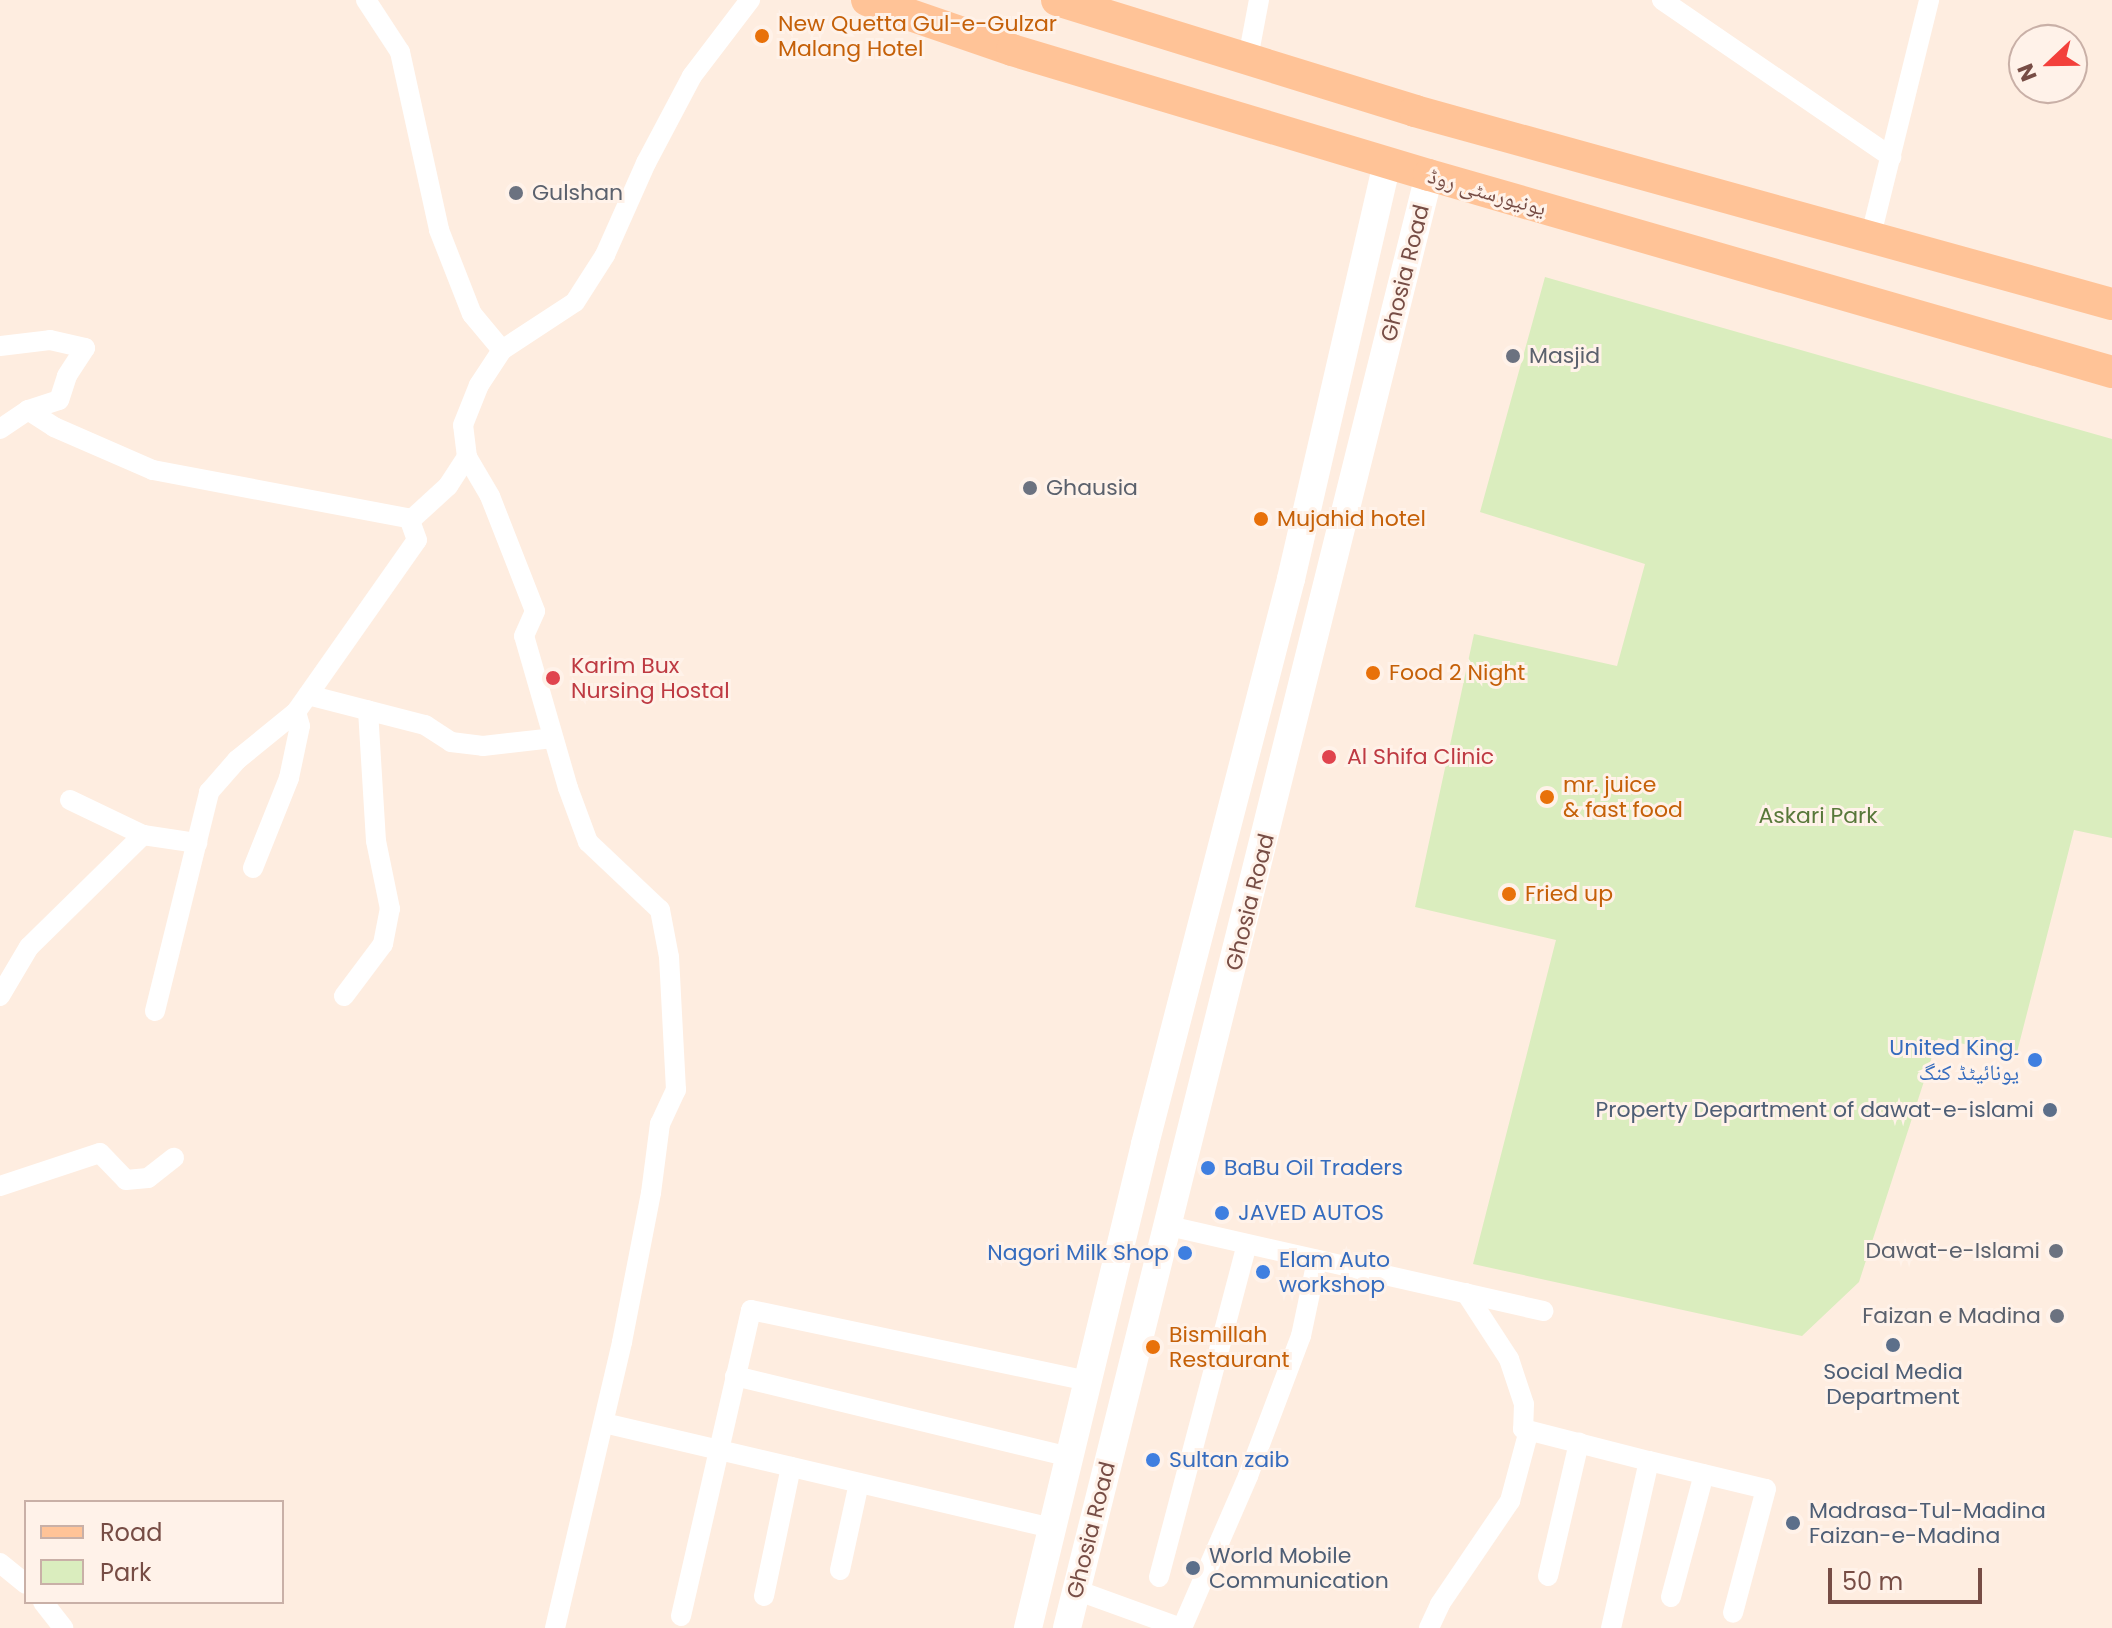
<!DOCTYPE html>
<meta charset="utf-8">
<style>
body{margin:0}
#map{position:relative;width:2112px;height:1628px;overflow:hidden;background:#feede0;font-family:Poppins,"Noto Naskh Arabic",sans-serif}
div>[style]{position:absolute}
.green>*{inset:0;background:#daedbe}
.street>*{height:20px;margin:-10px;padding:0 10px;transform-origin:10px;border-radius:10px;background:#fff}
.secondary>*{height:28px;margin:-14px;padding:0 14px;transform-origin:14px;border-radius:14px;background:#fff}
.primary>*{height:32px;margin:-16px;padding:0 16px;transform-origin:16px;border-radius:16px;background:#ffc397}
.dots>*{width:22px;height:22px;translate:-50% -50%;box-sizing:border-box;border:4px solid #fff2e9;border-radius:50%}
span{translate:-50% -50%;white-space:nowrap;text-align:center;line-height:1.15;-webkit-text-stroke:6px #fff2e9;paint-order:stroke}
.food-label{font-size:22px;color:#c56008}
.left{translate:0 -50%;text-align:left}
.street-label{font-size:22px;color:#774d45}
.worship-label{font-size:22px;color:#5b616d}
.right{translate:-100% -50%;text-align:right}
.health-label{font-size:22px;color:#be3a42}
.park-label{font-size:22px;color:#58783a}
.shop-label{font-size:22px;color:#366cbe}
.service-label{font-size:22px;color:#4e5e75}
.legend{position:absolute;left:24px;top:1500px;width:260px;height:104px;box-sizing:border-box;background:#fff2e9;border:2px solid #c9b0a7;margin:0;padding:10px 14px;list-style:none;font-size:24px;color:#774d45}
.legend li{display:flex;align-items:center;gap:16px;height:40px}
.legend b{width:40px;border:2px solid #c9b0a7}
.north{position:absolute;left:2008px;top:24px;width:80px;height:80px;box-sizing:border-box;background:#fff2e9;border:2px solid #c9b0a7;border-radius:50%;rotate:248deg;font-size:22px;font-weight:700;line-height:32px;text-align:center;color:#774d45}
.north::after{content:'';display:block;margin:auto;width:28px;height:36px;background:#f3403b;clip-path:polygon(50% 0,100% 100%,50% 72%,0 100%)}
.scale{position:absolute;left:1828px;top:1568px;width:154px;height:36px;box-sizing:border-box;border:4px solid #774d45;border-top:0;padding-left:10px;font-size:24px;line-height:28px;white-space:nowrap;color:#774d45;-webkit-text-stroke:6px #fff2e9;paint-order:stroke}
</style>
<div id="map">
<div class="green">
<i style="clip-path:polygon(1545px 277px,2112px 439px,2112px 838px,2074px 830px,2016px 1056px,1938px 1038px,1859px 1282px,1802px 1336px,1473px 1264px,1556px 940px,1415px 907px,1474px 634px,1617px 666px,1645px 564px,1480px 512px)"></i>
</div>
<div class="street">
<i style="left:366px;top:0;width:62px;rotate:56.8deg"></i>
<i style="left:400px;top:52px;width:182px;rotate:77.6deg"></i>
<i style="left:439px;top:230px;width:90px;rotate:68.6deg"></i>
<i style="left:472px;top:314px;width:47px;rotate:50.2deg"></i>
<i style="left:1662px;top:0;width:278px;rotate:34.4deg"></i>
<i style="left:1248px;top:58px;width:59px;rotate:-79.3deg"></i>
<i style="left:1870px;top:239px;width:246px;rotate:-76.1deg"></i>
<i style="left:0;top:346px;width:50px;rotate:-6.8deg"></i>
<i style="left:50px;top:340px;width:36px;rotate:13deg"></i>
<i style="left:85px;top:348px;width:33px;rotate:123deg"></i>
<i style="left:67px;top:376px;width:25px;rotate:108deg"></i>
<i style="left:59px;top:400px;width:33px;rotate:162deg"></i>
<i style="left:0;top:429px;width:34px;rotate:-34deg"></i>
<i style="left:28px;top:410px;width:31px;rotate:33deg"></i>
<i style="left:54px;top:427px;width:108px;rotate:23.5deg"></i>
<i style="left:153px;top:470px;width:264px;rotate:10.7deg"></i>
<i style="left:412px;top:519px;width:49px;rotate:-42.5deg"></i>
<i style="left:448px;top:486px;width:35px;rotate:-57deg"></i>
<i style="left:308px;top:695px;width:121px;rotate:14.4deg"></i>
<i style="left:425px;top:725px;width:31px;rotate:33deg"></i>
<i style="left:451px;top:742px;width:32px;rotate:7deg"></i>
<i style="left:483px;top:746px;width:70px;rotate:-6.5deg"></i>
<i style="left:70px;top:800px;width:81px;rotate:25.6deg"></i>
<i style="left:253px;top:868px;width:97px;rotate:-68.2deg"></i>
<i style="left:289px;top:778px;width:53px;rotate:-78.1deg"></i>
<i style="left:300px;top:726px;width:15px;rotate:-106deg"></i>
<i style="left:0;top:996px;width:57px;rotate:-59.4deg"></i>
<i style="left:29px;top:947px;width:160px;rotate:-44.5deg"></i>
<i style="left:143px;top:835px;width:55px;rotate:8.4deg"></i>
<i style="left:344px;top:996px;width:65px;rotate:-53.1deg"></i>
<i style="left:383px;top:944px;width:36px;rotate:-79deg"></i>
<i style="left:390px;top:909px;width:69px;rotate:-101.6deg"></i>
<i style="left:376px;top:841px;width:131px;rotate:-93.5deg"></i>
<i style="left:155px;top:1011px;width:226px;rotate:-76.1deg"></i>
<i style="left:209px;top:792px;width:43px;rotate:-48.8deg"></i>
<i style="left:237px;top:760px;width:76px;rotate:-39.1deg"></i>
<i style="left:296px;top:712px;width:210px;rotate:-54.9deg"></i>
<i style="left:417px;top:540px;width:23px;rotate:-110deg"></i>
<i style="left:0;top:1186px;width:105px;rotate:-18.3deg"></i>
<i style="left:100px;top:1153px;width:37px;rotate:46deg"></i>
<i style="left:126px;top:1180px;width:22px;rotate:-5deg"></i>
<i style="left:148px;top:1178px;width:33px;rotate:-38deg"></i>
<i style="left:1169px;top:1226px;width:384px;rotate:12.8deg"></i>
<i style="left:1466px;top:1293px;width:79px;rotate:56.9deg"></i>
<i style="left:1509px;top:1359px;width:47px;rotate:71.6deg"></i>
<i style="left:1524px;top:1404px;width:25px;rotate:92deg"></i>
<i style="left:1523px;top:1429px;width:130px;rotate:14.3deg"></i>
<i style="left:1649px;top:1461px;width:171px;rotate:102.8deg"></i>
<i style="left:735px;top:1376px;width:344px;rotate:13.6deg"></i>
<i style="left:604px;top:1423px;width:460px;rotate:13.2deg"></i>
<i style="left:1649px;top:1461px;width:120px;rotate:13.5deg"></i>
<i style="left:1766px;top:1489px;width:128px;rotate:104.9deg"></i>
<i style="left:0;top:1563px;width:33px;rotate:39deg"></i>
<i style="left:840px;top:1570px;width:89px;rotate:-77.7deg"></i>
<i style="left:1548px;top:1576px;width:137px;rotate:-76.9deg"></i>
<i style="left:1159px;top:1577px;width:344px;rotate:-75.2deg"></i>
<i style="left:1076px;top:1590px;width:112px;rotate:19.9deg"></i>
<i style="left:764px;top:1596px;width:132px;rotate:-78.2deg"></i>
<i style="left:1671px;top:1597px;width:127px;rotate:-75deg"></i>
<i style="left:43px;top:1602px;width:33px;rotate:52deg"></i>
<i style="left:681px;top:1616px;width:314px;rotate:-77.1deg"></i>
<i style="left:751px;top:1310px;width:343px;rotate:11.9deg"></i>
<i style="left:555px;top:1628px;width:294px;rotate:-76.8deg"></i>
<i style="left:622px;top:1342px;width:152px;rotate:-79deg"></i>
<i style="left:651px;top:1193px;width:70px;rotate:-82.6deg"></i>
<i style="left:660px;top:1124px;width:38px;rotate:-65deg"></i>
<i style="left:676px;top:1090px;width:133px;rotate:-93deg"></i>
<i style="left:669px;top:957px;width:48px;rotate:-100.8deg"></i>
<i style="left:660px;top:910px;width:99px;rotate:-136.6deg"></i>
<i style="left:588px;top:842px;width:58px;rotate:-110.3deg"></i>
<i style="left:568px;top:788px;width:158px;rotate:-106.1deg"></i>
<i style="left:524px;top:636px;width:27px;rotate:-66deg"></i>
<i style="left:535px;top:611px;width:123px;rotate:-111.4deg"></i>
<i style="left:490px;top:496px;width:45px;rotate:-120.5deg"></i>
<i style="left:467px;top:457px;width:32px;rotate:-97deg"></i>
<i style="left:463px;top:425px;width:43px;rotate:-68.2deg"></i>
<i style="left:479px;top:385px;width:42px;rotate:-56.7deg"></i>
<i style="left:502px;top:350px;width:87px;rotate:-33.3deg"></i>
<i style="left:575px;top:302px;width:56px;rotate:-57.4deg"></i>
<i style="left:605px;top:255px;width:101px;rotate:-66deg"></i>
<i style="left:646px;top:163px;width:98px;rotate:-62.1deg"></i>
<i style="left:692px;top:76px;width:96px;rotate:-52.7deg"></i>
<i style="left:1182px;top:1628px;width:166px;rotate:-66.5deg"></i>
<i style="left:1248px;top:1476px;width:150px;rotate:-69.3deg"></i>
<i style="left:1301px;top:1336px;width:78px;rotate:-78.1deg"></i>
<i style="left:1429px;top:1628px;width:26px;rotate:-65deg"></i>
<i style="left:1440px;top:1604px;width:125px;rotate:-55.8deg"></i>
<i style="left:1510px;top:1501px;width:73px;rotate:-75deg"></i>
</div>
<div class="secondary">
<i style="left:1028px;top:1628px;width:498px;rotate:-76.4deg"></i>
<i style="left:1145px;top:1144px;width:584px;rotate:-75.51deg"></i>
<i style="left:1291px;top:579px;width:428px;rotate:-77deg"></i>
<i style="left:1067px;top:1628px;width:1497px;rotate:-76.01deg"></i>
</div>
<div class="primary">
<i style="left:867px;top:0;width:153px;rotate:19deg"></i>
<i style="left:1012px;top:50px;width:435px;rotate:16.7deg"></i>
<i style="left:1429px;top:175px;width:711px;rotate:16.09deg"></i>
<i style="left:1057px;top:0;width:375px;rotate:17.2deg"></i>
<i style="left:1415px;top:111px;width:723px;rotate:15.48deg"></i>
</div>
<div class="dots">
<i style="left:762px;top:36px;background:#e8710a"></i>
<i style="left:516px;top:193px;background:#6b7280"></i>
<i style="left:1513px;top:356px;background:#6b7280"></i>
<i style="left:1030px;top:488px;background:#6b7280"></i>
<i style="left:1261px;top:519px;background:#e8710a"></i>
<i style="left:1373px;top:673px;background:#e8710a"></i>
<i style="left:553px;top:678px;background:#e0444e"></i>
<i style="left:1329px;top:757px;background:#e0444e"></i>
<i style="left:1547px;top:797px;background:#e8710a"></i>
<i style="left:1509px;top:894px;background:#e8710a"></i>
<i style="left:2035px;top:1060px;background:#3f7fe0"></i>
<i style="left:2050px;top:1110px;background:#5c6f8a"></i>
<i style="left:1208px;top:1168px;background:#3f7fe0"></i>
<i style="left:1222px;top:1213px;background:#3f7fe0"></i>
<i style="left:2056px;top:1251px;background:#6b7280"></i>
<i style="left:1185px;top:1253px;background:#3f7fe0"></i>
<i style="left:1263px;top:1272px;background:#3f7fe0"></i>
<i style="left:2057px;top:1316px;background:#6b7280"></i>
<i style="left:1893px;top:1345px;background:#5c6f8a"></i>
<i style="left:1153px;top:1347px;background:#e8710a"></i>
<i style="left:1153px;top:1460px;background:#3f7fe0"></i>
<i style="left:1793px;top:1523px;background:#5c6f8a"></i>
<i style="left:1193px;top:1568px;background:#5c6f8a"></i>
</div>
<div class="food-label">
<span class="left" style="left:778px;top:36px">New Quetta Gul-e-Gulzar<br>Malang Hotel</span>
<span class="left" style="left:1277px;top:519px">Mujahid hotel</span>
<span class="left" style="left:1389px;top:673px">Food 2 Night</span>
<span class="left" style="left:1563px;top:797px">mr. juice<br>&amp; fast food</span>
<span class="left" style="left:1525px;top:894px">Fried up</span>
<span class="left" style="left:1169px;top:1347px">Bismillah<br>Restaurant</span>
</div>
<div class="street-label">
<span style="left:1487px;top:192px;rotate:16deg">یونیورسٹی روڈ</span>
<span style="left:1405px;top:273px;rotate:-76deg">Ghosia Road</span>
<span style="left:1250px;top:902px;rotate:-76deg">Ghosia Road</span>
<span style="left:1091px;top:1530px;rotate:-76deg">Ghosia Road</span>
</div>
<div class="worship-label">
<span class="left" style="left:532px;top:193px">Gulshan</span>
<span class="left" style="left:1529px;top:356px">Masjid</span>
<span class="left" style="left:1046px;top:488px">Ghausia</span>
<span class="right" style="left:2040px;top:1251px">Dawat-e-Islami</span>
<span class="right" style="left:2041px;top:1316px">Faizan e Madina</span>
</div>
<div class="health-label">
<span class="left" style="left:571px;top:678px">Karim Bux<br>Nursing Hostal</span>
<span class="left" style="left:1347px;top:757px">Al Shifa Clinic</span>
</div>
<div class="park-label">
<span style="left:1818px;top:816px">Askari Park</span>
</div>
<div class="shop-label">
<span class="right" style="left:2019px;top:1060px">United King۔<br>یونائیٹڈ کنگ</span>
<span class="left" style="left:1224px;top:1168px">BaBu Oil Traders</span>
<span class="left" style="left:1238px;top:1213px">JAVED AUTOS</span>
<span class="right" style="left:1169px;top:1253px">Nagori Milk Shop</span>
<span class="left" style="left:1279px;top:1272px">Elam Auto<br>workshop</span>
<span class="left" style="left:1169px;top:1460px">Sultan zaib</span>
</div>
<div class="service-label">
<span class="right" style="left:2034px;top:1110px">Property Department of dawat-e-islami</span>
<span style="left:1893px;top:1384px">Social Media<br>Department</span>
<span class="left" style="left:1809px;top:1523px">Madrasa-Tul-Madina<br>Faizan-e-Madina</span>
<span class="left" style="left:1209px;top:1568px">World Mobile<br>Communication</span>
</div>
<ul class="legend">
<li><b style="height:10px;background:#ffc397"></b>Road</li>
<li><b style="height:22px;background:#daedbe"></b>Park</li>
</ul>
<div class="north">N</div>
<div class="scale">50 m</div>
</div>
